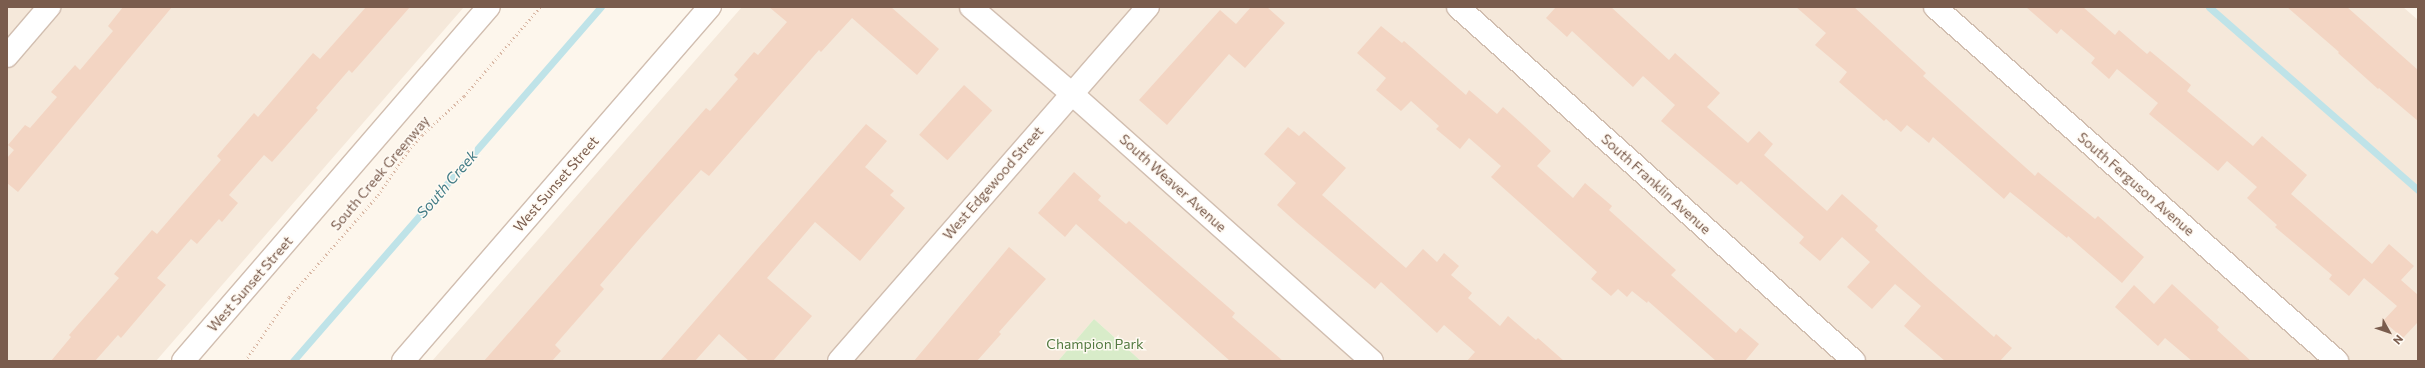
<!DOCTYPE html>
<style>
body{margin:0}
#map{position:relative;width:2425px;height:368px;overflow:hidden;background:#fdf6ec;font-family:Commissioner,sans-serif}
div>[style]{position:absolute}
.residential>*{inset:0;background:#f5e8da}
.green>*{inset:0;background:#d8ecc9}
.stream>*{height:7px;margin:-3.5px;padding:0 3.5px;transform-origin:3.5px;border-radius:3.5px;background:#bfe3e8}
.building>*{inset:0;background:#f3d5c3;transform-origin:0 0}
.path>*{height:2.5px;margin-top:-1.25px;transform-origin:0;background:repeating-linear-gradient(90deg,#d9b8a5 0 1px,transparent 0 4px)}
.roads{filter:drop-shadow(1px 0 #d1beb0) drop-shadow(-1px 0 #d1beb0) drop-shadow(0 1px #d1beb0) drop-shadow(0 -1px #d1beb0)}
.street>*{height:22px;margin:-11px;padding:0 11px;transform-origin:11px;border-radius:11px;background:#fff}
.secondary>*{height:22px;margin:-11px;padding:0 11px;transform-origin:11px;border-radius:11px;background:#fff}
span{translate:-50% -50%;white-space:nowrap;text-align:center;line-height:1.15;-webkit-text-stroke:3px #fffaf3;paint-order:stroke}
.street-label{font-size:14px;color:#7a5c4d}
.park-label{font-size:14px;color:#537a41}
.water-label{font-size:15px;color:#437c86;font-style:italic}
.frame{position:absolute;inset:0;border:8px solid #7a5c4d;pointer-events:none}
.north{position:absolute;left:2369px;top:312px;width:40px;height:40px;-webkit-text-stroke:3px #fffaf3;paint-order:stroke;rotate:130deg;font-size:11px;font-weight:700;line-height:16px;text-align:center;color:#7a5c4d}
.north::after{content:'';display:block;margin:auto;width:14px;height:18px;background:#7a5c4d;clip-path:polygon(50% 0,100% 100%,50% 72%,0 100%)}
</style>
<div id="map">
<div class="residential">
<i style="clip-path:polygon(7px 7px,464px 7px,156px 361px,7px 361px)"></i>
<i style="clip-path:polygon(742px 7px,2403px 7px,2418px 20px,2418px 361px,1141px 361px,1094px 319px,1058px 361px,432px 361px)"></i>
</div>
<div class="green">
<i style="clip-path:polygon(1094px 319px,1141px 361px,1058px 361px)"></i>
</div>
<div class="stream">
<i style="left:2209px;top:7px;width:278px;rotate:41.2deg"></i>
<i style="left:293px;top:361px;width:469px;rotate:-49deg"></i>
</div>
<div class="building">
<i style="clip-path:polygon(123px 7px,172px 7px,18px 192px,7px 183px,7px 158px,14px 150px,8px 145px,25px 125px,30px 128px,57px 97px,51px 92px,75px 65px,80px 70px,113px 31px,108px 26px)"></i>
<i style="clip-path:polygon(366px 7px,410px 7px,352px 73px,349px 70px,316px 108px,318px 110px,272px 162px,264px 155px,229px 195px,238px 203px,222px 222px,219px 219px,197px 244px,191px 239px,157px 278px,166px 285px,121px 338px,118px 335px,95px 361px,51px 361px,71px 337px,69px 335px,119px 278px,114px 274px,152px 230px,157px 234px,221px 160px,217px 156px,254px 113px,258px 117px,313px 53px,320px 59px)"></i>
<i style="clip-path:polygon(769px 7px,891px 7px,939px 49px,917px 75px,852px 18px,821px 52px,819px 50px,709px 176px,701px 170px,642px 236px,600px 285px,604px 289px,555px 345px,561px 351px,552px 361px,484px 361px,706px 108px,710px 111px,738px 79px,734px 75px,754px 52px,758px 55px,787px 22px)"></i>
<i style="clip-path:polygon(1251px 7px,1267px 7px,1285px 23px,1245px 68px,1229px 54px,1167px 125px,1139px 100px,1220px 10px,1236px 24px)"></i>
<i style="clip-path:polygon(1556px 7px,1611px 7px,1669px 60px,1675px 53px,1720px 93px,1707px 107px,1748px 143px,1759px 131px,1773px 144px,1764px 155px,1827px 211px,1842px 194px,1878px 226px,1875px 230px,1928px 279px,1994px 337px,1996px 334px,2012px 348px,2000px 361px,1945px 361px,1904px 326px,1921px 306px,1895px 284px,1872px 309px,1847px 287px,1870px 262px,1842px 237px,1820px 261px,1799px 243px,1804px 237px,1741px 181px,1737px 185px,1661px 121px,1675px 105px,1643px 76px,1633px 87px,1572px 31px,1567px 37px,1546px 18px)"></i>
<i style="clip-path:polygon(1796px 7px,1854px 7px,1926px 73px,1923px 76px,2035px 176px,2038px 172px,2095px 219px,2098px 216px,2144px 257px,2122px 283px,2068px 236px,2067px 238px,2010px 192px,2004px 199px,1933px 137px,1929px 143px,1907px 125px,1901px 132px,1886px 119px,1884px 121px,1839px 82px,1847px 72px,1815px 45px,1826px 33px)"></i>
<i style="clip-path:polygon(2026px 7px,2083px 7px,2115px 35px,2119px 30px,2147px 54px,2150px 51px,2191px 85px,2187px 91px,2253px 146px,2262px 136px,2307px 175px,2291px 194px,2372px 264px,2389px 244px,2414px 266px,2401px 280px,2418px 295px,2418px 322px,2403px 338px,2383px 321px,2397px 306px,2364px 278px,2349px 296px,2329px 279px,2332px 275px,2275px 227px,2277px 225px,2247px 198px,2257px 187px,2227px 161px,2218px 171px,2149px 114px,2158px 103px,2117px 69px,2109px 79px,2091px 63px,2095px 58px,2061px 29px,2057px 34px)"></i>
<i style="clip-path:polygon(2287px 7px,2347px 7px,2418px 70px,2418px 121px,2379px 88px,2378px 89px,2338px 53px,2339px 52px)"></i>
<i style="clip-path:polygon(1381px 26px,1402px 43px,1404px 41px,1466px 95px,1469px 90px,1497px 114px,1503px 107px,1522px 124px,1551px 151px,1537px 166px,1573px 198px,1585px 183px,1612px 206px,1609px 210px,1676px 270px,1671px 275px,1736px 333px,1740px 328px,1759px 344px,1745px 361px,1716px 361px,1648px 301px,1647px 303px,1632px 291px,1627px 297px,1618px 289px,1611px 296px,1591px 279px,1597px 272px,1491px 177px,1501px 166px,1469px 138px,1460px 149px,1436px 129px,1439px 126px,1411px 101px,1401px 111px,1376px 90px,1386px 78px,1357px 53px)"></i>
<i style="left:964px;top:85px;width:38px;height:67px;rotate:42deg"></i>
<i style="clip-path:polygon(866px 124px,887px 141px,865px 167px,894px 191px,890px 195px,905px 208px,860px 261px,815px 222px,767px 278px,812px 316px,773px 361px,749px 361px,719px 334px,695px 361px,660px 361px)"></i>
<i style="clip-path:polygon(1288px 127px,1299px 136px,1304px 131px,1346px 168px,1322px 195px,1406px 268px,1423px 249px,1437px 262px,1444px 253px,1459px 266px,1451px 275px,1472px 293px,1468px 298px,1500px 326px,1508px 316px,1536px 340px,1538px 338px,1564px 361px,1467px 361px,1475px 352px,1444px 325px,1437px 333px,1381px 282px,1375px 289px,1297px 223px,1277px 205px,1296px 183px,1264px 154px)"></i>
<i style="clip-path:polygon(1074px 172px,1101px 196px,1098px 200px,1126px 224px,1129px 221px,1235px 313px,1232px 317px,1283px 361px,1230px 361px,1076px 224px,1065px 237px,1038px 213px)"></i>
<i style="clip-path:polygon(1009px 247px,1046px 279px,999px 332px,1001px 334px,977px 361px,914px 361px)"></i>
<i style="clip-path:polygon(2172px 284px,2219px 327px,2217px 330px,2251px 361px,2192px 361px,2165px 338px,2158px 346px,2115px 307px,2134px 285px,2154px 304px)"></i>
</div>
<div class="path">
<i style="left:245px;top:361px;width:78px;rotate:-55.5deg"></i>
<i style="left:289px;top:297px;width:135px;rotate:-48.9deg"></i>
<i style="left:378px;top:195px;width:53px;rotate:-55.7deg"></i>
<i style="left:408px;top:151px;width:21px;rotate:-49deg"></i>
<i style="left:422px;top:135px;width:57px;rotate:-42.9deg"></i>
<i style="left:464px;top:96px;width:117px;rotate:-49.5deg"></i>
</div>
<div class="roads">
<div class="street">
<i style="left:971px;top:7px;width:132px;rotate:40.7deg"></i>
<i style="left:1071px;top:93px;width:403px;rotate:41.7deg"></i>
<i style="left:1458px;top:7px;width:531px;rotate:41.79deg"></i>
<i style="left:1935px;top:7px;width:536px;rotate:41.37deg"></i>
<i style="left:7px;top:56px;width:65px;rotate:-49.4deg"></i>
<i style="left:839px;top:361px;width:470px;rotate:-48.9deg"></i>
</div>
<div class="secondary">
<i style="left:183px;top:361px;width:468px;rotate:-49.2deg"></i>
<i style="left:403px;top:361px;width:469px;rotate:-49.1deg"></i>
</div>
</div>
<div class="street-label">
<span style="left:380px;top:173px;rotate:-50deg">South Creek Greenway</span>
<span style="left:993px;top:183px;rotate:-49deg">West Edgewood Street</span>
<span style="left:1173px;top:183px;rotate:42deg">South Weaver Avenue</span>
<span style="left:556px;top:184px;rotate:-49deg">West Sunset Street</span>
<span style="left:1656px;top:184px;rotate:42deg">South Franklin Avenue</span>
<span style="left:2136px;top:184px;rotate:41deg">South Ferguson Avenue</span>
<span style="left:250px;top:284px;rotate:-49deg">West Sunset Street</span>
</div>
<div class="park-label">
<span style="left:1095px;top:344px">Champion Park</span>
</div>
<div class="water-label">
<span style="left:447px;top:184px;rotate:-49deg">South Creek</span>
</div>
<div class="frame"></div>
<div class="north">N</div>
</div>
